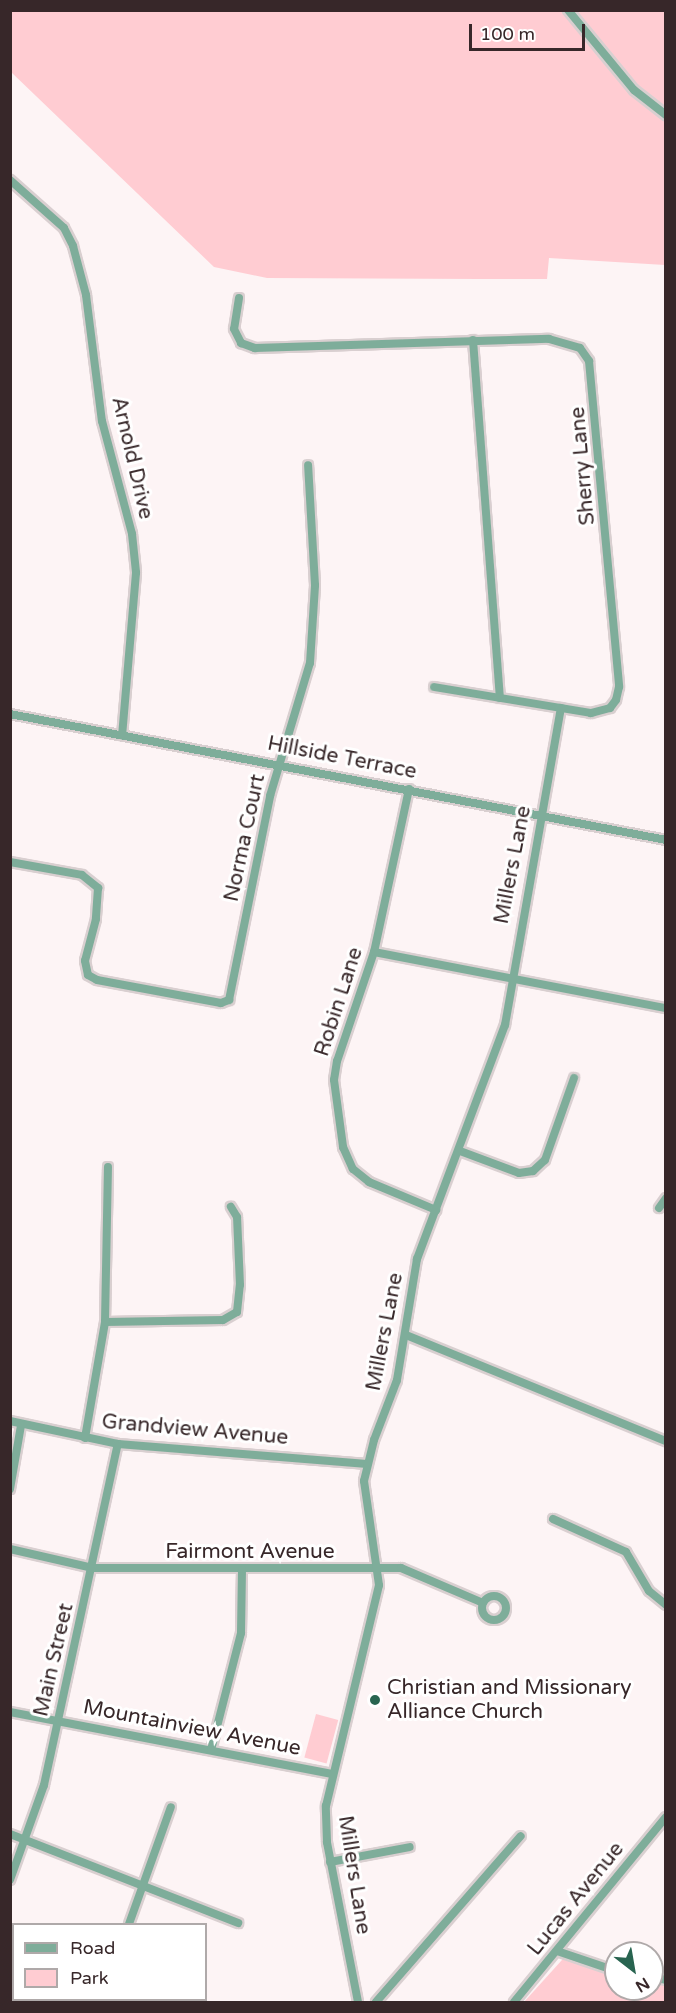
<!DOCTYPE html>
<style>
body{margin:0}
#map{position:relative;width:676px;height:2013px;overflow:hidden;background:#fdf4f5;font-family:"Varela Round",sans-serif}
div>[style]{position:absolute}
.green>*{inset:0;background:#ffccd2;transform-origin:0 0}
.roads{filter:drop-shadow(2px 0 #d9cfd0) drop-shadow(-2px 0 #d9cfd0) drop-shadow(0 2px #d9cfd0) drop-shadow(0 -2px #d9cfd0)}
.minor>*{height:8px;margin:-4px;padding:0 4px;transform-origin:4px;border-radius:4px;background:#7ead9a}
.minor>.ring{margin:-4px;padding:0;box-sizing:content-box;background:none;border:8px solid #7ead9a;border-radius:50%}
.dots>*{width:16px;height:16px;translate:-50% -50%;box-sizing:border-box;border:3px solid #fff;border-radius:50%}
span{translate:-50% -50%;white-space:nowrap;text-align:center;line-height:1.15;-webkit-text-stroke:6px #fff;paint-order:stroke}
.street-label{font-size:21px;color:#372729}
.poi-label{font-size:21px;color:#372729}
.left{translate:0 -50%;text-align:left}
.frame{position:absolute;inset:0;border:12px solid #372729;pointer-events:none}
.legend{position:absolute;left:12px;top:1923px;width:195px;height:78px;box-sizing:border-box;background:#fff;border:2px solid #afa9a9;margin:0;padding:8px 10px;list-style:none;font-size:18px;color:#372729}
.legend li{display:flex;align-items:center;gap:12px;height:30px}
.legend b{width:30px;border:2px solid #afa9a9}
.north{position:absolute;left:604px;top:1941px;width:60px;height:60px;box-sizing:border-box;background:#fff;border:2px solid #afa9a9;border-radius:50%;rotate:149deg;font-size:16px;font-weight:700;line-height:24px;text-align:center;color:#372729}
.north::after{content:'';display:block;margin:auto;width:21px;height:27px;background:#286450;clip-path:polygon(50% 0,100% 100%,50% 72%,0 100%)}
.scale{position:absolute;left:469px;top:24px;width:116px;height:27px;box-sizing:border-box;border:3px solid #372729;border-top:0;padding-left:8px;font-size:18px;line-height:21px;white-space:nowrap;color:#372729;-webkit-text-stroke:4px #fff;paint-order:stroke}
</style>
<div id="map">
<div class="green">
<i style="clip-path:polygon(10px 11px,665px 11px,665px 265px,549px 258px,547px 279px,479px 279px,267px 278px,214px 267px,11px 72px)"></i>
<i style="left:316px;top:1714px;width:23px;height:45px;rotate:15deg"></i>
<i style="clip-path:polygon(571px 1950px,616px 1966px,616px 1989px,652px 1989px,652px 1973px,665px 1975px,665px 2002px,524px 2002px)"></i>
</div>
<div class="roads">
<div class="minor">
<i style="left:568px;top:10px;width:104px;rotate:50.5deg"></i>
<i style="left:634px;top:90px;width:41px;rotate:38deg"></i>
<i style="left:10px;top:180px;width:72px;rotate:41.6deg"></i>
<i style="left:64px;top:228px;width:20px;rotate:63deg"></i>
<i style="left:73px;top:246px;width:51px;rotate:75.1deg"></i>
<i style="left:86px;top:295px;width:127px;rotate:82.8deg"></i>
<i style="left:102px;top:421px;width:117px;rotate:75.1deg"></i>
<i style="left:132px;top:534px;width:39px;rotate:84deg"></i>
<i style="left:136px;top:573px;width:163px;rotate:94.9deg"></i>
<i style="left:239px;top:298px;width:31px;rotate:99deg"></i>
<i style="left:234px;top:329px;width:16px;rotate:63deg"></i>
<i style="left:241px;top:343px;width:15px;rotate:20deg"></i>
<i style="left:255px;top:348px;width:294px;rotate:-1.8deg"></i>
<i style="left:549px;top:339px;width:32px;rotate:16deg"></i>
<i style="left:580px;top:348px;width:16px;rotate:55deg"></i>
<i style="left:589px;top:361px;width:327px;rotate:84.7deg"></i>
<i style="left:619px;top:687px;width:13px;rotate:103deg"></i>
<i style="left:616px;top:700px;width:10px;rotate:127deg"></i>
<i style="left:610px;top:708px;width:20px;rotate:165deg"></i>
<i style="left:591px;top:713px;width:159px;rotate:-170.6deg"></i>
<i style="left:473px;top:340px;width:359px;rotate:85.7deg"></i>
<i style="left:10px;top:714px;width:668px;rotate:10.87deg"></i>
<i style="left:409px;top:789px;width:167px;rotate:102.1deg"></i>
<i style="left:374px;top:952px;width:115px;rotate:108.7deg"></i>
<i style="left:337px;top:1061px;width:19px;rotate:99deg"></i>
<i style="left:334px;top:1080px;width:68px;rotate:82.3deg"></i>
<i style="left:343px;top:1147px;width:24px;rotate:66deg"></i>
<i style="left:353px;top:1169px;width:21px;rotate:39deg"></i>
<i style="left:369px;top:1182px;width:73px;rotate:22.7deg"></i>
<i style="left:10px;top:862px;width:73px;rotate:10.2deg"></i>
<i style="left:82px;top:875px;width:21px;rotate:39deg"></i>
<i style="left:98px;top:888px;width:31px;rotate:94deg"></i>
<i style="left:96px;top:919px;width:43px;rotate:104.7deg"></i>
<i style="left:85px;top:961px;width:14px;rotate:78deg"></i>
<i style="left:88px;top:975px;width:10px;rotate:29deg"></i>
<i style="left:97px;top:980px;width:126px;rotate:10.5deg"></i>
<i style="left:221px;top:1003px;width:9px;rotate:-21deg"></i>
<i style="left:229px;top:1000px;width:208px;rotate:-78.6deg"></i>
<i style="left:270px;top:796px;width:139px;rotate:-73.3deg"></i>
<i style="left:310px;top:663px;width:78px;rotate:-86.3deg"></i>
<i style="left:315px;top:585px;width:120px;rotate:-93.3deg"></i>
<i style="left:374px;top:952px;width:297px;rotate:10.9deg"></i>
<i style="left:460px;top:1151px;width:63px;rotate:20.4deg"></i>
<i style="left:519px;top:1173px;width:14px;rotate:-8deg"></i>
<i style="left:533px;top:1171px;width:16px;rotate:-43deg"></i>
<i style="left:545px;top:1160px;width:87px;rotate:-70.5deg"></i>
<i style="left:659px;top:1208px;width:12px;rotate:-55deg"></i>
<i style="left:105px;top:1322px;width:118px;rotate:-1deg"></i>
<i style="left:223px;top:1320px;width:16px;rotate:-30deg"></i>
<i style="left:237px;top:1312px;width:27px;rotate:-84deg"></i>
<i style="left:240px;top:1285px;width:68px;rotate:-92.5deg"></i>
<i style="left:237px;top:1217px;width:12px;rotate:-121deg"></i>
<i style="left:406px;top:1335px;width:281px;rotate:22.2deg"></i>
<i style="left:10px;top:1421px;width:110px;rotate:12deg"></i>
<i style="left:118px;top:1444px;width:250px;rotate:4.6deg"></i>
<i style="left:85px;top:1438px;width:118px;rotate:-80.2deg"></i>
<i style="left:105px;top:1322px;width:155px;rotate:-88.9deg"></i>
<i style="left:10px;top:1489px;width:65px;rotate:-80.2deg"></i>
<i style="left:553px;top:1519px;width:80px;rotate:24.3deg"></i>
<i style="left:626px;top:1552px;width:45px;rotate:59.5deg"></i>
<i style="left:649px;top:1591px;width:22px;rotate:39deg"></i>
<i style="left:10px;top:1549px;width:85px;rotate:12.9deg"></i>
<i style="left:93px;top:1568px;width:308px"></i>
<i style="left:401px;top:1568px;width:89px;rotate:23.1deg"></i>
<i class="ring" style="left:482px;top:1596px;width:16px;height:16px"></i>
<i style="left:10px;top:1712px;width:328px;rotate:10.9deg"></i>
<i style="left:211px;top:1750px;width:121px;rotate:-75.6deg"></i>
<i style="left:241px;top:1633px;width:63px;rotate:-89.1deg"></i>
<i style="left:10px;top:1834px;width:245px;rotate:21.3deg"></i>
<i style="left:330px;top:1862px;width:81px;rotate:-10.6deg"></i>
<i style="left:10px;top:1880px;width:101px;rotate:-70.3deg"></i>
<i style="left:44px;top:1785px;width:349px;rotate:-77.8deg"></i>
<i style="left:129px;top:1924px;width:124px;rotate:-70.3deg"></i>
<i style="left:557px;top:1951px;width:62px;rotate:18.7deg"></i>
<i style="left:652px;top:1977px;width:14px;rotate:12deg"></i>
<i style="left:194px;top:2000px;width:3px;rotate:45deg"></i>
<i style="left:102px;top:2002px;width:2px;rotate:-63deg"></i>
<i style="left:358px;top:2002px;width:163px;rotate:-101deg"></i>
<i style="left:327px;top:1842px;width:36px;rotate:-92deg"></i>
<i style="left:326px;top:1806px;width:227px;rotate:-76.5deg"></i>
<i style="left:379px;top:1585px;width:105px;rotate:-98.2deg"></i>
<i style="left:364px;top:1481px;width:42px;rotate:-76.3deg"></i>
<i style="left:374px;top:1440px;width:64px;rotate:-69deg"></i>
<i style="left:397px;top:1380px;width:123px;rotate:-80.6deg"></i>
<i style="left:417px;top:1259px;width:250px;rotate:-69.4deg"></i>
<i style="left:505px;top:1025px;width:322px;rotate:-80deg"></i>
<i style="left:376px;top:2002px;width:220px;rotate:-48.9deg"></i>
<i style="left:514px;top:2002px;width:239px;rotate:-50.6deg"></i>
</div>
</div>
<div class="dots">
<i style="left:375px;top:1700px;background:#286450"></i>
</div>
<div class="street-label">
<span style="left:132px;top:458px;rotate:77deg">Arnold Drive</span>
<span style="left:583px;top:466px;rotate:-95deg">Sherry Lane</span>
<span style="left:342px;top:758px;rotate:11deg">Hillside Terrace</span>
<span style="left:245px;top:838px;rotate:-78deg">Norma Court</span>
<span style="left:513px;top:865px;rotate:-79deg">Millers Lane</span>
<span style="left:339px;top:1002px;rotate:-72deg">Robin Lane</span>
<span style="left:385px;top:1332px;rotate:-79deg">Millers Lane</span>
<span style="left:195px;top:1430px;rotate:5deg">Grandview Avenue</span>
<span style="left:250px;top:1552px">Fairmont Avenue</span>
<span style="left:54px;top:1660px;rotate:-77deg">Main Street</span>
<span style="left:192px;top:1728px;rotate:11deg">Mountainview Avenue</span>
<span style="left:354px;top:1875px;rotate:81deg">Millers Lane</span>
<span style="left:576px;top:1899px;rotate:-51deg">Lucas Avenue</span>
</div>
<div class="poi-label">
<span class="left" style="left:387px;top:1700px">Christian and Missionary<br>Alliance Church</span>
</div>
<div class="frame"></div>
<ul class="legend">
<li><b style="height:8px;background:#7ead9a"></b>Road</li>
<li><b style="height:16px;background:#ffccd2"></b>Park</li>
</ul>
<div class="north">N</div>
<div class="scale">100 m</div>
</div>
